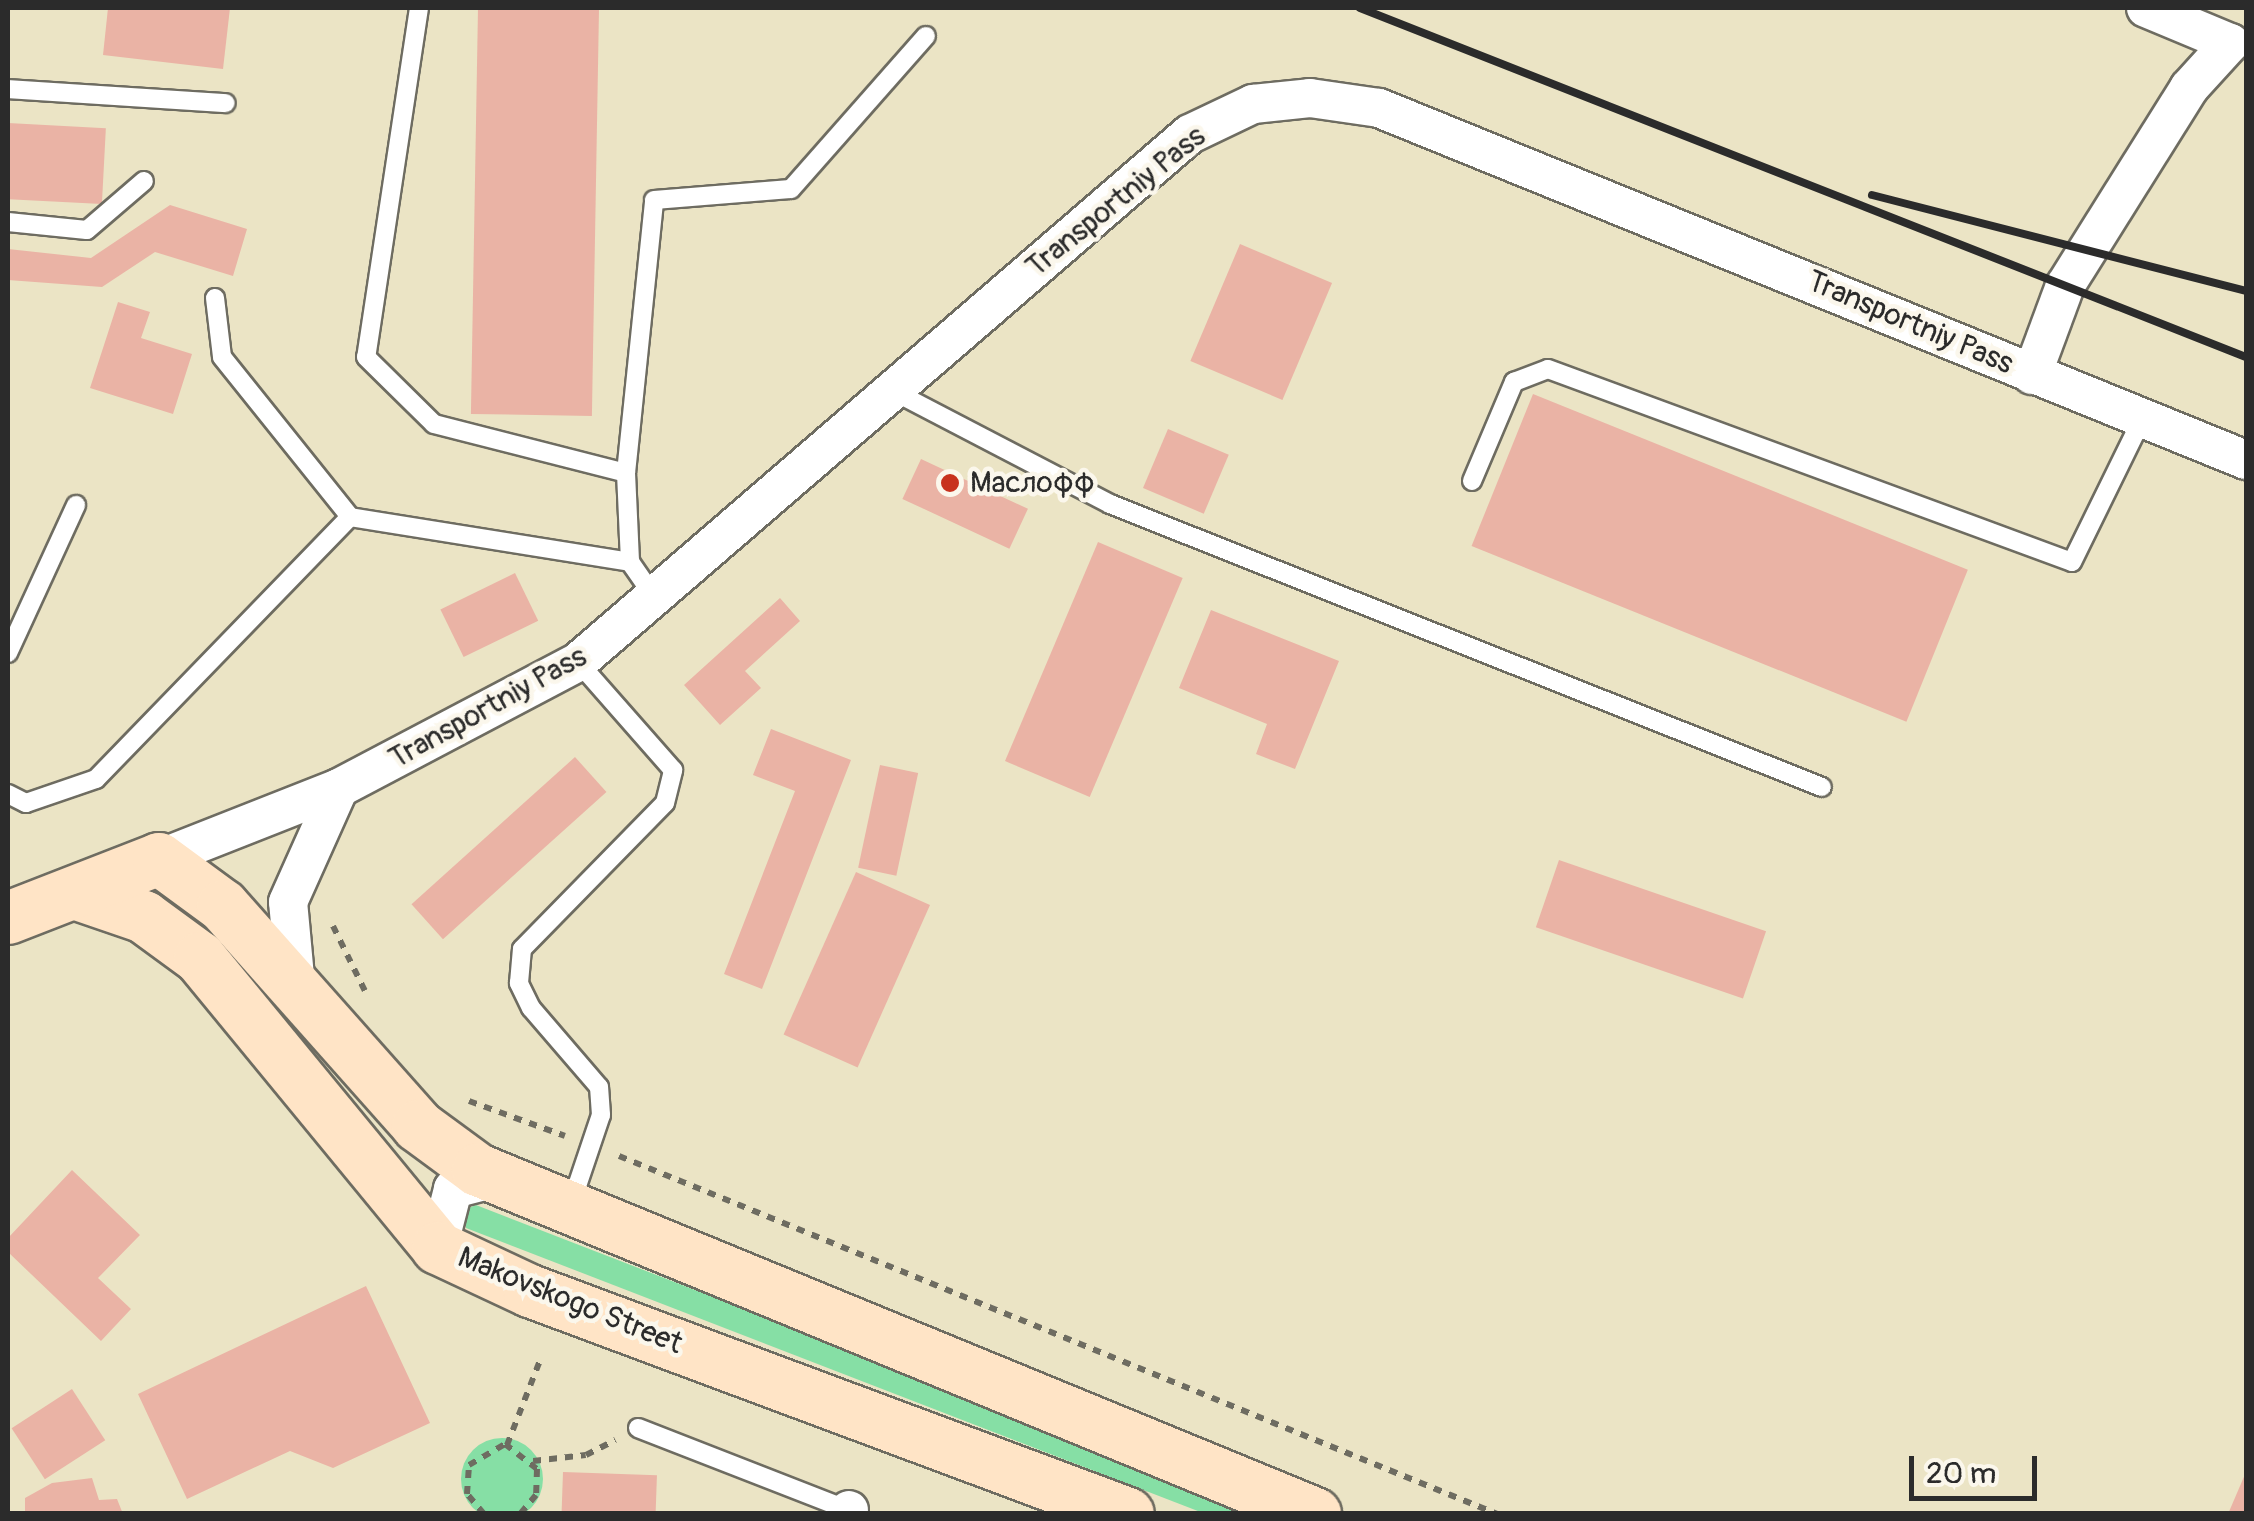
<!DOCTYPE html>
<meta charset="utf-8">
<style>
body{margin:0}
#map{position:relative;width:2254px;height:1521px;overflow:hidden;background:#ebe4c5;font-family:Pangolin,sans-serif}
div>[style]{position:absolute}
.green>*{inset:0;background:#86dfa5}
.round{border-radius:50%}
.building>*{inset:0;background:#eab3a5;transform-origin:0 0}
.path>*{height:6px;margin-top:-3px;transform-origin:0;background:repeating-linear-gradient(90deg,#6e6c61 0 8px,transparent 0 16px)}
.roads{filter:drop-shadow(2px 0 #6e6c61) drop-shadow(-2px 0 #6e6c61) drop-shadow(0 2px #6e6c61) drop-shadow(0 -2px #6e6c61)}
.lane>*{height:18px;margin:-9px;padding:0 9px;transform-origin:9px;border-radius:9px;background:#fff}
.street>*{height:38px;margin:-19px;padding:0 19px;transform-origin:19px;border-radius:19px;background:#fff}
.secondary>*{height:52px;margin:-26px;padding:0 26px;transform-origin:26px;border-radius:26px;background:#ffe4c6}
.rail>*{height:8px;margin:-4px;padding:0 4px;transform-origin:4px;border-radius:4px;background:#2b2b2b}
.dots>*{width:28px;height:28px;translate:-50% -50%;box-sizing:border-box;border:5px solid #fbf7ec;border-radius:50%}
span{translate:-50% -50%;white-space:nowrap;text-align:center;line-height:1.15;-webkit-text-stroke:9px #fbf7ec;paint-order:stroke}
.street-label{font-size:30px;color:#2b2b2b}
.poi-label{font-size:30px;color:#2b2b2b}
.left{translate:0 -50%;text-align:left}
.frame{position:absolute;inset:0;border:10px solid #2b2b2b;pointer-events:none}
.scale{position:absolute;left:1909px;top:1456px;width:128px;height:45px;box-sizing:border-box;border:5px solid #2b2b2b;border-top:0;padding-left:12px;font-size:30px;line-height:35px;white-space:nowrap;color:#2b2b2b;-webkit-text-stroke:8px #fbf7ec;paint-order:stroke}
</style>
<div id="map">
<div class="green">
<i style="clip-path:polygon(476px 1205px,1270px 1513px,1203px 1513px,466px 1228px,461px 1211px)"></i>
<i class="round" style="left:461px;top:1438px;width:82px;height:82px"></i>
</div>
<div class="building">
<i style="clip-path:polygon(108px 8px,230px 8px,223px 69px,103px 55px)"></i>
<i style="left:478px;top:8px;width:121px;height:406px;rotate:1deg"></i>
<i style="left:8px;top:123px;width:98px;height:76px;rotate:3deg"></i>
<i style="clip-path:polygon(170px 205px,247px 229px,233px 276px,155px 252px,102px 287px,8px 280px,8px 249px,91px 258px)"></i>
<i style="left:1240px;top:244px;width:100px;height:127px;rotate:23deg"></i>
<i style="clip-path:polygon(118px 302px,150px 312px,141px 338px,192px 354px,173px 414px,90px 388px)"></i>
<i style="left:1533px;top:394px;width:469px;height:164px;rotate:22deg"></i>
<i style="left:1168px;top:429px;width:66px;height:64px;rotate:23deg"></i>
<i style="left:921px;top:459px;width:118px;height:44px;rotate:25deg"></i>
<i style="left:1098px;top:542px;width:92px;height:238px;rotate:23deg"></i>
<i style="left:515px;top:573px;width:53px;height:83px;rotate:64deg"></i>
<i style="clip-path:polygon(780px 598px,800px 621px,745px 671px,761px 688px,720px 725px,684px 685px)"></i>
<i style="clip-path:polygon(1211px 610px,1339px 661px,1295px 769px,1256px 754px,1267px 724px,1179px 688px)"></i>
<i style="clip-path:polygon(771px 729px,851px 760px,762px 989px,724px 974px,795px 791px,753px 775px)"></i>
<i style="left:575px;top:757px;width:47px;height:220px;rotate:48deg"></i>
<i style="left:880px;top:765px;width:39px;height:105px;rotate:12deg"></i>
<i style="left:1559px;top:860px;width:219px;height:71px;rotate:19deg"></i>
<i style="left:856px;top:872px;width:81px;height:178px;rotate:24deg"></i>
<i style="clip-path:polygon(72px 1170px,140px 1235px,98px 1278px,131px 1309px,101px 1341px,8px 1252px,8px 1238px)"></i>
<i style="clip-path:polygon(366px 1286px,430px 1423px,333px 1468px,290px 1451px,187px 1499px,138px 1394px)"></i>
<i style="left:72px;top:1389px;width:61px;height:72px;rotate:57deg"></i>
<i style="left:563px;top:1472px;width:94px;height:42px;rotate:2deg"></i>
<i style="clip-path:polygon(2246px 1472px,2246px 1514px,2228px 1514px)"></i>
<i style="clip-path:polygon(92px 1478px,99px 1500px,117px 1499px,123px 1514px,25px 1514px,25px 1498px,52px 1483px)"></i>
</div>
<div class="path">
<i style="left:333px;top:926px;width:72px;rotate:63.8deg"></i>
<i style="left:469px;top:1101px;width:102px;rotate:20deg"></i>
<i style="left:619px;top:1156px;width:948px;rotate:22.18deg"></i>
<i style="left:507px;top:1445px;width:93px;rotate:-68.7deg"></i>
<i style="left:533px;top:1461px;width:53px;rotate:-6.5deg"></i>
<i style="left:586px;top:1455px;width:33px;rotate:-27deg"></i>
<i style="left:484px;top:1514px;width:26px;rotate:-130deg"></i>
<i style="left:467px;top:1494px;width:29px;rotate:-86deg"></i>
<i style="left:469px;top:1465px;width:42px;rotate:-30.3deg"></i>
<i style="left:505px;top:1444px;width:41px;rotate:38deg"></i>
<i style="left:537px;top:1469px;width:26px;rotate:92deg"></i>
<i style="left:536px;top:1495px;width:25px;rotate:130deg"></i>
</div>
<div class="roads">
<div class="lane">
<i style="left:419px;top:8px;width:353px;rotate:98.6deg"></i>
<i style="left:366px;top:357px;width:95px;rotate:44.6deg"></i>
<i style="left:434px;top:424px;width:198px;rotate:14.3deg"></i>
<i style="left:626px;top:473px;width:89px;rotate:87.4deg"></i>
<i style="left:630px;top:562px;width:44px;rotate:55.2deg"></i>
<i style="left:8px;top:89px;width:218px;rotate:3.7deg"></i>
<i style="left:8px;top:222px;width:79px;rotate:5.8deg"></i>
<i style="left:87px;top:230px;width:75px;rotate:-40.7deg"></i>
<i style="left:215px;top:298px;width:59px;rotate:83.2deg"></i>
<i style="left:222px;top:357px;width:205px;rotate:51.3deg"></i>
<i style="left:350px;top:517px;width:284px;rotate:9.1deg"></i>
<i style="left:893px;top:391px;width:245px;rotate:27.5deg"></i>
<i style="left:1110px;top:504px;width:766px;rotate:21.68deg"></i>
<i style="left:626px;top:473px;width:274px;rotate:-84.1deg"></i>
<i style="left:654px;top:200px;width:137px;rotate:-4.6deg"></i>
<i style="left:791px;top:189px;width:204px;rotate:-48.6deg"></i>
<i style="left:1472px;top:481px;width:108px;rotate:-67deg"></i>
<i style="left:1514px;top:382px;width:36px;rotate:-21deg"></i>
<i style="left:1548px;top:369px;width:558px;rotate:20.22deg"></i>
<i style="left:2072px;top:562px;width:159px;rotate:-63.9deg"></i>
<i style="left:8px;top:653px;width:163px;rotate:-65.3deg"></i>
<i style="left:8px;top:794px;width:20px;rotate:27deg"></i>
<i style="left:26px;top:803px;width:74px;rotate:-18.9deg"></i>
<i style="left:96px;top:779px;width:365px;rotate:-45.9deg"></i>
<i style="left:571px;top:1204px;width:94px;rotate:-71.4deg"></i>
<i style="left:601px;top:1115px;width:28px;rotate:-94deg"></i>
<i style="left:599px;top:1087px;width:104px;rotate:-130.7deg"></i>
<i style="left:531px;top:1008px;width:28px;rotate:-116deg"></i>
<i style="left:519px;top:983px;width:34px;rotate:-85deg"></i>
<i style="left:522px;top:949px;width:204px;rotate:-45.6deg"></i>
<i style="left:665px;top:803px;width:34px;rotate:-76deg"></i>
<i style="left:673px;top:770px;width:144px;rotate:-131.3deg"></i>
<i style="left:638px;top:1428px;width:231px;rotate:21.3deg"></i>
</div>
<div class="street">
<i style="left:2032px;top:375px;width:95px;rotate:-69.7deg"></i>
<i style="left:2065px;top:286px;width:234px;rotate:-57.9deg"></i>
<i style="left:2189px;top:88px;width:61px;rotate:-47.7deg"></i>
<i style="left:2230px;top:43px;width:91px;rotate:-157.4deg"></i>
<i style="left:159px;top:859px;width:193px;rotate:-21.5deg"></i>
<i style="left:339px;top:788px;width:270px;rotate:-27.8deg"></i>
<i style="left:578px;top:662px;width:808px;rotate:-40.79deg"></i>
<i style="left:1190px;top:134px;width:70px;rotate:-25.5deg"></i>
<i style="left:1253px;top:104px;width:57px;rotate:-6deg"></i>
<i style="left:1310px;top:98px;width:70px;rotate:8.2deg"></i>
<i style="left:1379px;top:108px;width:936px;rotate:22.1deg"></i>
<i style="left:295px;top:977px;width:75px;rotate:-95.3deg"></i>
<i style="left:288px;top:902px;width:125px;rotate:-65.9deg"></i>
<i style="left:438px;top:1248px;width:61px;rotate:-75.7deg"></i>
<i style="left:453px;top:1189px;width:44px;rotate:-14.3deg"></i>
<i style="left:848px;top:1514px;width:4px;rotate:-76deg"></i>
</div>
<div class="secondary">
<i style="left:77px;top:894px;width:71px;rotate:18.9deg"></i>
<i style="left:144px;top:917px;width:69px;rotate:36.2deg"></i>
<i style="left:200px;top:958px;width:375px;rotate:50.6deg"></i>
<i style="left:438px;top:1248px;width:102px;rotate:25.1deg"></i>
<i style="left:530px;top:1291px;width:638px;rotate:20.45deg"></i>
<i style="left:8px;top:918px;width:162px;rotate:-21.3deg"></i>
<i style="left:159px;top:859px;width:79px;rotate:36.3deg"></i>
<i style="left:223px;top:906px;width:294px;rotate:48.4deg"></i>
<i style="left:418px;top:1126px;width:74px;rotate:36.3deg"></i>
<i style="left:478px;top:1170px;width:905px;rotate:22.34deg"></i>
</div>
</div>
<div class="rail">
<i style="left:1360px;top:8px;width:952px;rotate:21.5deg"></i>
<i style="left:1872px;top:195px;width:386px;rotate:14.4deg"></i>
</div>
<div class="dots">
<i style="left:950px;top:483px;background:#c8321e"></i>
</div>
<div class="street-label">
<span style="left:1116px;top:202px;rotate:-39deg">Transportniy Pass</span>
<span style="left:1910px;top:323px;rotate:23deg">Transportniy Pass</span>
<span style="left:488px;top:708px;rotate:-29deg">Transportniy Pass</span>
<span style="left:570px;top:1301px;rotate:22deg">Makovskogo Street</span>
</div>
<div class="poi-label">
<span class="left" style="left:970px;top:483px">Маслофф</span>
</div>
<div class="frame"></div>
<div class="scale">20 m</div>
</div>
